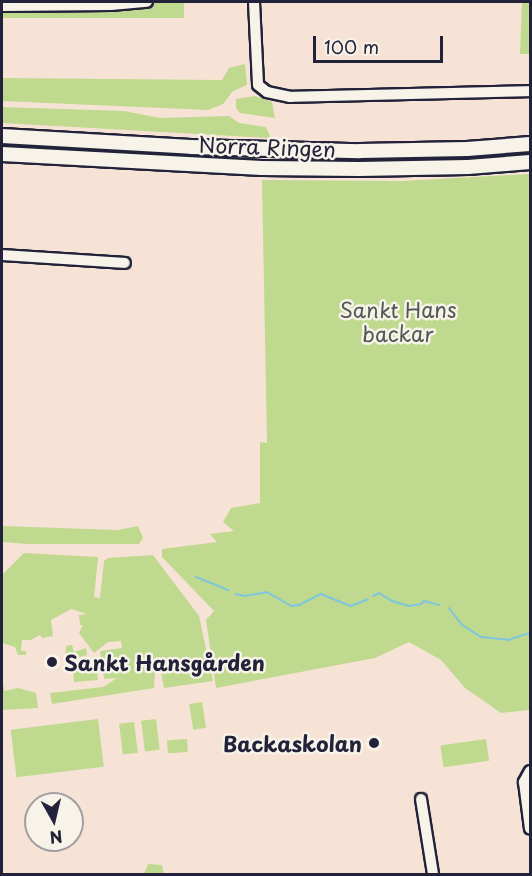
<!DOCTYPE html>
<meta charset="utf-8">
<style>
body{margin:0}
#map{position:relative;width:532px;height:876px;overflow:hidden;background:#f7e3d5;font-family:"Playpen Sans",sans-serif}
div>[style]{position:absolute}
.green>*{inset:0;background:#bfd98f;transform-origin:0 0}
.stream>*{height:2px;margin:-1px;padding:0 1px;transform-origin:1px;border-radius:1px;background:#7dc6dd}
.roads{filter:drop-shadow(2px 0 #22223b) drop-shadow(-2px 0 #22223b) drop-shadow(0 2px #22223b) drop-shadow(0 -2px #22223b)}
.minor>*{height:10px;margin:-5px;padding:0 5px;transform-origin:5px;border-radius:5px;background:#f7f3e8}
.major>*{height:14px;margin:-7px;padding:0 7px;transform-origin:7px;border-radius:7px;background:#f7f3e8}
.dots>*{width:16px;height:16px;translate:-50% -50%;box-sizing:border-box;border:3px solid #f7f3e8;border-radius:50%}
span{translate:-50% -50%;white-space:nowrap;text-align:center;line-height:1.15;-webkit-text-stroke:5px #f7f3e8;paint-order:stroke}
.street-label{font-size:21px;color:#22223b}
.park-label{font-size:21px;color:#515954}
.poi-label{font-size:21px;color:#22223b;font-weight:700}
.left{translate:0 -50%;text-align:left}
.right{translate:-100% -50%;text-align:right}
.frame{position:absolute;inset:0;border:3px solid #22223b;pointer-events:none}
.north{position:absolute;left:24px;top:792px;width:60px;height:60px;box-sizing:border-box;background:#f7f3e8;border:2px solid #a29fa3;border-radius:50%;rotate:172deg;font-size:16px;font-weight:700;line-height:24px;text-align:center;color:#22223b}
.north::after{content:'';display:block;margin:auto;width:21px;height:27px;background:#22223b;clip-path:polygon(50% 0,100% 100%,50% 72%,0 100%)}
.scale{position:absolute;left:313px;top:36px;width:130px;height:27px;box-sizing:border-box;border:3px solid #22223b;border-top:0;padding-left:8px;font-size:18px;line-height:21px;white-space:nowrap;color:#22223b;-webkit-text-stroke:4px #f7f3e8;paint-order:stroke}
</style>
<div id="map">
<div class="green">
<i style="left:2px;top:2px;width:182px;height:16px"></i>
<i style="clip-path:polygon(522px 2px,530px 2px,530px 54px,520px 54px)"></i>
<i style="clip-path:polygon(245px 64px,247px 85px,233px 91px,223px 104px,208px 110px,2px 101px,2px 78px,222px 80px,229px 68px)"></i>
<i style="clip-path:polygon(255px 96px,272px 102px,275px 118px,240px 113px,236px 108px,236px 99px)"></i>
<i style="clip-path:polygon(2px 107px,124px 111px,160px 118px,229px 116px,239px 123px,266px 127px,271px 138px,2px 123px)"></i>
<i style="clip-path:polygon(530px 174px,530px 710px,501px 713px,465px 688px,441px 660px,409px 642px,375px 658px,216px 688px,206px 620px,214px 611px,162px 557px,162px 549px,217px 542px,210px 534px,234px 531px,223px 522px,231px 508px,260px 503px,260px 442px,267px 443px,262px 180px,402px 181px)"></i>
<i style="clip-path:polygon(2px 526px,118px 530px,138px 526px,143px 538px,139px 544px,28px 544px,2px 542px)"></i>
<i style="clip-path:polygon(24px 553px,98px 557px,94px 597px,100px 598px,104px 561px,108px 558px,153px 555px,199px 616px,213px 681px,164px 688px,161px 672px,155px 672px,154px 688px,52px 704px,50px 693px,103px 687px,117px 678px,104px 679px,100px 651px,122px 648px,121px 641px,108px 642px,94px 653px,79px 633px,83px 625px,80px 625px,79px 615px,87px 614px,71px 609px,51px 620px,53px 636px,42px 638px,40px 635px,31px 640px,22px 640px,21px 651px,26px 651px,26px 655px,18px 655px,15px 647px,2px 643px,2px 575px)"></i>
<i style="clip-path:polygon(72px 645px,74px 652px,86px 648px,87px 655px,65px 661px,66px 646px)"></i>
<i style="clip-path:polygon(2px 669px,4px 691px,18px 688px,36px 693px,38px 708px,2px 710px)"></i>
<i style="left:97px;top:669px;width:11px;height:24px;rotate:85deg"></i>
<i style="left:202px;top:702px;width:26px;height:13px;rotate:81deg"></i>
<i style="left:98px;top:719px;width:48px;height:88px;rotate:83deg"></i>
<i style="left:156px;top:719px;width:31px;height:15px;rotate:83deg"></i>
<i style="left:134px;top:722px;width:31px;height:15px;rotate:83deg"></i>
<i style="left:187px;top:739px;width:13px;height:20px;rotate:86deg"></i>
<i style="left:486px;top:739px;width:22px;height:46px;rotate:82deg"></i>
<i style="clip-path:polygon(148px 864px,162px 865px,164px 874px,144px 874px)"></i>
</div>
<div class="stream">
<i style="left:196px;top:577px;width:35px;rotate:22deg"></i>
<i style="left:236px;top:594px;width:9px;rotate:13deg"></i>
<i style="left:245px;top:596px;width:22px;rotate:-10deg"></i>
<i style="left:267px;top:592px;width:28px;rotate:30deg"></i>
<i style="left:291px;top:606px;width:8px;rotate:-7deg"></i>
<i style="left:299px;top:605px;width:25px;rotate:-27deg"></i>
<i style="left:321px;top:594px;width:32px;rotate:22deg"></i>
<i style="left:351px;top:606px;width:18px;rotate:-22deg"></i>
<i style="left:373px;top:596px;width:7px;rotate:-27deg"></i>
<i style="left:379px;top:593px;width:15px;rotate:32deg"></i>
<i style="left:392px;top:601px;width:18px;rotate:16deg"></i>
<i style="left:409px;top:606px;width:12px;rotate:-9deg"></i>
<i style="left:421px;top:604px;width:4px;rotate:-45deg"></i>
<i style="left:424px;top:601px;width:16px;rotate:15deg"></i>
<i style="left:449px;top:608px;width:20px;rotate:53deg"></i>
<i style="left:461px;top:624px;width:24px;rotate:33deg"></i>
<i style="left:481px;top:637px;width:27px;rotate:6deg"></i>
<i style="left:508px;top:640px;width:23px;rotate:-18deg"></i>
</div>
<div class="roads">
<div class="minor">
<i style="left:254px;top:2px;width:83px;rotate:87.2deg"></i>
<i style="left:258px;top:85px;width:11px;rotate:38deg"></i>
<i style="left:267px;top:92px;width:24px;rotate:12deg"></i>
<i style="left:290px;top:97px;width:240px;rotate:-1.4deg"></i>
<i style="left:2px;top:6px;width:109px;rotate:-0.5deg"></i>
<i style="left:111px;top:5px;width:36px;rotate:-5deg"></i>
<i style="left:2px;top:255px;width:123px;rotate:3.7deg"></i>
<i style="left:530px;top:771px;width:13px;rotate:119deg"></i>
<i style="left:524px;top:782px;width:47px;rotate:82.7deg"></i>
<i style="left:421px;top:799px;width:76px;rotate:80.9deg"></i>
</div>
<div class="major">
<i style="left:2px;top:136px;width:189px;rotate:3.3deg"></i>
<i style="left:191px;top:147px;width:169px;rotate:1.4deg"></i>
<i style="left:360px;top:151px;width:107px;rotate:-1.1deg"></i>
<i style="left:467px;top:149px;width:63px;rotate:-4.5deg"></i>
<i style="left:2px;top:154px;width:260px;rotate:3.1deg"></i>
<i style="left:262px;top:168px;width:97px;rotate:0.6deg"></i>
<i style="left:359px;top:169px;width:109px;rotate:-1.1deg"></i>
<i style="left:468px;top:167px;width:62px;rotate:-4.6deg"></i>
</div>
</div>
<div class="dots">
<i style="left:52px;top:662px;background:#22223b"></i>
<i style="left:374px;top:743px;background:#22223b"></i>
</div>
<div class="street-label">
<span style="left:267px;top:146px;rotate:2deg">Norra Ringen</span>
</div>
<div class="park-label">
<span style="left:398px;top:321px">Sankt Hans<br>backar</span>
</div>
<div class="poi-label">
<span class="left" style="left:64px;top:662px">Sankt Hansgården</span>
<span class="right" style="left:362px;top:743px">Backaskolan</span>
</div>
<div class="frame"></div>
<div class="north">N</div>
<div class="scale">100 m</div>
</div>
